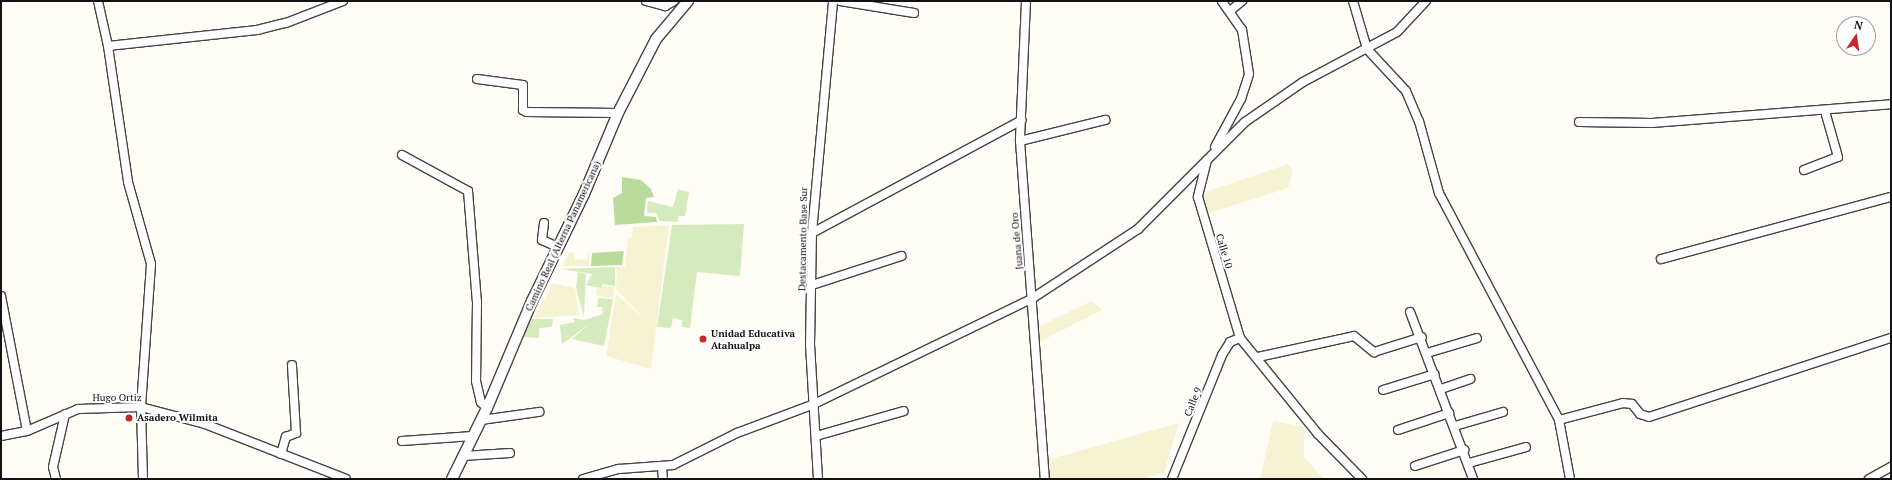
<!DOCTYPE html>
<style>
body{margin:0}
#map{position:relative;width:1892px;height:480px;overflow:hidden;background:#fffdf5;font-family:"PT Serif",serif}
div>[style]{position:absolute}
.farmland>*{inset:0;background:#f6f3d4}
.green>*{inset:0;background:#d5ebbd}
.forest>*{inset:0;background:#b9dc9c}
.roads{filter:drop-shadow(1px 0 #444) drop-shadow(-1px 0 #444) drop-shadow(0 1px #444) drop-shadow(0 -1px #444)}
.minor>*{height:8px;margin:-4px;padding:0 4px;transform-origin:4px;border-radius:4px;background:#fff}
.tertiary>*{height:10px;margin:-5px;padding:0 5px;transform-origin:5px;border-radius:5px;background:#fff}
.dots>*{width:11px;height:11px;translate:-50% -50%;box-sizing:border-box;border:2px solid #fff;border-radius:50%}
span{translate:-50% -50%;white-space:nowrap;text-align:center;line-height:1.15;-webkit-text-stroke:4px #fff;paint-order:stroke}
.street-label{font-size:10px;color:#111}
.poi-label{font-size:10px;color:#111;font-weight:700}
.left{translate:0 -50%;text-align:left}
.frame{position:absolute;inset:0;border:2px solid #111;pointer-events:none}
.north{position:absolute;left:1836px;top:16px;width:40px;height:40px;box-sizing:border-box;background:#fff;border:1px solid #a0a0a0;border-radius:50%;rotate:13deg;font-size:11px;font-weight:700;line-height:16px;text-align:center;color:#111}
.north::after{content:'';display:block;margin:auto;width:14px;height:18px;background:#c4262e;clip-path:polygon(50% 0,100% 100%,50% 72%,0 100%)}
</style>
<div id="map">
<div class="farmland">
<i style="clip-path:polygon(1288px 164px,1293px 170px,1288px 188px,1206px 214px,1200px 194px)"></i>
<i style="clip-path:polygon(669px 225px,651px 369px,606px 356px,616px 294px,646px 320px,616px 289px,617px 267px,625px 267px,628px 237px,632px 238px,633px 227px)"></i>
<i style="clip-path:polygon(590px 251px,589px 266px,563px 266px,569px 252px,575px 253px,575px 260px,588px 259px,586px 254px)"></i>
<i style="clip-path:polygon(553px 283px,575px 288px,579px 315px,534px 318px)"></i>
<i style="clip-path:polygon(604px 286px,614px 287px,613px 298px,597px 296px,596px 290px)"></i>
<i style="clip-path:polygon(1092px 301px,1102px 310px,1039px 342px,1035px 328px)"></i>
<i style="clip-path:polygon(1273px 421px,1304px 427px,1304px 457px,1324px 479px,1260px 479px)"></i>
<i style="clip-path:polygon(1179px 423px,1164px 473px,1141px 479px,1048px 479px,1046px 460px)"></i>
</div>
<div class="green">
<i style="clip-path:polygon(678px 189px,689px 192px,685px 216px,679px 216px,677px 222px,660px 221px,656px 213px,647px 213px,648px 201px,673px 207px)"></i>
<i style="clip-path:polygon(744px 224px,740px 276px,697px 272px,690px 328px,682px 327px,682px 320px,673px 318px,671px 328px,657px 327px,672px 225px)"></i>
<i style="clip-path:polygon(615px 267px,615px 286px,603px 284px,601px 288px,586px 285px,592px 274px,562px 269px)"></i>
<i style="clip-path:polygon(578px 272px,586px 274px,584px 317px,576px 287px)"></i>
<i style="clip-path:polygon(598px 298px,613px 299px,604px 346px,572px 339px,589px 324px,562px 344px,560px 325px,575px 322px,573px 318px,584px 320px,603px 314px,602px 307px,597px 307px)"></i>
<i style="clip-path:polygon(532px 319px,553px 319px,552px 327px,539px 328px,539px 338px,523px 337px)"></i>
</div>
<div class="forest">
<i style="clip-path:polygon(622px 177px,641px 180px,651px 189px,654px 197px,646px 198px,644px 216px,656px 217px,657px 222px,615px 225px,613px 198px,622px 193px)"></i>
<i style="clip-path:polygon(624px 251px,622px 265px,591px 266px,592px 253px)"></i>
</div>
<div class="roads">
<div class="minor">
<i style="left:98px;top:1px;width:46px;rotate:77.5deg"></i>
<i style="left:108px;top:46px;width:137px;rotate:81.6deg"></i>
<i style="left:128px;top:182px;width:85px;rotate:74.3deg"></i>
<i style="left:151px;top:264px;width:143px;rotate:94deg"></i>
<i style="left:141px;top:407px;width:72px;rotate:88.4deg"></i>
<i style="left:646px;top:1px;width:20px;rotate:15deg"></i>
<i style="left:665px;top:6px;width:10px;rotate:-29deg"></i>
<i style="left:840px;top:1px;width:75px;rotate:9.2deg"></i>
<i style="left:1026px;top:1px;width:140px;rotate:92.5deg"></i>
<i style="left:1020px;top:141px;width:339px;rotate:85.8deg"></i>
<i style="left:1353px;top:1px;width:50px;rotate:73.7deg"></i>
<i style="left:1367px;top:49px;width:57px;rotate:47.1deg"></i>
<i style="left:1406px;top:91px;width:33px;rotate:67deg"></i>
<i style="left:1419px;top:121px;width:75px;rotate:74.5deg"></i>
<i style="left:1439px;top:193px;width:257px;rotate:62.1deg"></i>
<i style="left:1559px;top:420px;width:60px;rotate:79.4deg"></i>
<i style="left:1230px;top:11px;width:16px;rotate:-40deg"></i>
<i style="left:108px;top:46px;width:150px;rotate:-6.1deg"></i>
<i style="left:257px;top:30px;width:30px;rotate:-14deg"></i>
<i style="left:286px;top:23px;width:61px;rotate:-21.1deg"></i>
<i style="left:477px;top:79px;width:46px;rotate:7.4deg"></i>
<i style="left:523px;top:85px;width:25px;rotate:90deg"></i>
<i style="left:523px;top:110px;width:4px;rotate:27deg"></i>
<i style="left:527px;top:112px;width:91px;rotate:0.6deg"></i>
<i style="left:1579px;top:122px;width:73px;rotate:0.8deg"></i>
<i style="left:1652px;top:123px;width:240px;rotate:-4.5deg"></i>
<i style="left:1020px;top:141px;width:88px;rotate:-13.9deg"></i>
<i style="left:1215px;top:147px;width:55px;rotate:-61.6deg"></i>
<i style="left:1241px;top:99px;width:26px;rotate:-72deg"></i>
<i style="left:1249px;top:74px;width:45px;rotate:-99deg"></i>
<i style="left:1242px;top:30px;width:35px;rotate:-125deg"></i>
<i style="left:402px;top:155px;width:75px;rotate:28.6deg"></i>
<i style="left:468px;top:191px;width:111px;rotate:85.4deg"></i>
<i style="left:477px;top:302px;width:79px;rotate:90.7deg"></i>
<i style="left:476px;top:381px;width:22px;rotate:77deg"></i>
<i style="left:481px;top:402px;width:8px;rotate:45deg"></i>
<i style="left:1207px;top:160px;width:38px;rotate:104deg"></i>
<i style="left:1198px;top:197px;width:147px;rotate:73.4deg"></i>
<i style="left:1240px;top:338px;width:124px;rotate:50.9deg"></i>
<i style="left:1318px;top:434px;width:63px;rotate:45.6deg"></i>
<i style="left:1804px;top:170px;width:36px;rotate:-21deg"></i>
<i style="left:1838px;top:157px;width:48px;rotate:-105.8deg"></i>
<i style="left:544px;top:223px;width:17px;rotate:97deg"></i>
<i style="left:542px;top:240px;width:17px;rotate:24deg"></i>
<i style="left:812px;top:233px;width:238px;rotate:-28.3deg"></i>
<i style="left:1661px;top:259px;width:238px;rotate:-15.1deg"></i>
<i style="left:812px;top:285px;width:94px;rotate:-18deg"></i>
<i style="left:1px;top:296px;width:137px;rotate:79.1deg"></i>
<i style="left:1410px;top:312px;width:178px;rotate:69.3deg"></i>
<i style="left:1427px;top:353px;width:52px;rotate:-16.7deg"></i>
<i style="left:1258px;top:357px;width:98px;rotate:-12.3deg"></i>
<i style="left:1354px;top:336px;width:26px;rotate:39deg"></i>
<i style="left:1374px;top:352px;width:50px;rotate:-17.4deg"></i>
<i style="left:1441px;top:389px;width:31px;rotate:-19deg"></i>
<i style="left:1383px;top:390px;width:54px;rotate:-17.1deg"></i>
<i style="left:481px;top:420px;width:59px;rotate:-7.9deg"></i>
<i style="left:1559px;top:420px;width:66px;rotate:-14.9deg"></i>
<i style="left:1623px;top:403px;width:9px;rotate:6deg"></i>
<i style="left:1632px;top:404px;width:13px;rotate:51deg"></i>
<i style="left:1640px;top:414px;width:9px;rotate:18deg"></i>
<i style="left:1649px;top:417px;width:255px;rotate:-18.1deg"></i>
<i style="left:1455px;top:426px;width:50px;rotate:-16.3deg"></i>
<i style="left:1398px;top:430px;width:54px;rotate:-18.4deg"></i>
<i style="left:1px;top:436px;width:26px;rotate:-11deg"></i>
<i style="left:27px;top:431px;width:56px;rotate:-23.3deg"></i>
<i style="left:78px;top:409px;width:63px;rotate:-1.8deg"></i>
<i style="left:141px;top:407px;width:66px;rotate:14.9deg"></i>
<i style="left:205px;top:424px;width:151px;rotate:21.3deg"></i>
<i style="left:816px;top:436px;width:91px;rotate:-15.9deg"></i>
<i style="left:402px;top:441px;width:71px;rotate:-4deg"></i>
<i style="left:281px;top:454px;width:18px;rotate:-74deg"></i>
<i style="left:286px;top:437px;width:11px;rotate:-22deg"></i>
<i style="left:296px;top:433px;width:68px;rotate:-93.4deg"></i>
<i style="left:463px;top:456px;width:47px;rotate:-3.7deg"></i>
<i style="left:1469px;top:463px;width:59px;rotate:-15.7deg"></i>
<i style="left:1415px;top:466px;width:52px;rotate:-18.1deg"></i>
<i style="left:662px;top:468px;width:11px;rotate:85deg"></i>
<i style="left:56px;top:479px;width:12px;rotate:-104deg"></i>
<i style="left:53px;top:467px;width:54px;rotate:-77.2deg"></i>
<i style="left:583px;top:479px;width:37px;rotate:-16deg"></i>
<i style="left:619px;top:469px;width:54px;rotate:-4.2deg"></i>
<i style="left:673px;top:465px;width:72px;rotate:-26.6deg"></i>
<i style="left:737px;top:433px;width:82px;rotate:-20.6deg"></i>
<i style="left:814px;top:404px;width:243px;rotate:-25.8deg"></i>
<i style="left:1033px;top:298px;width:126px;rotate:-33.3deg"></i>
<i style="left:1138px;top:229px;width:151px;rotate:-45deg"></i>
<i style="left:1245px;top:122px;width:70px;rotate:-34.6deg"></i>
<i style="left:1303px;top:82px;width:106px;rotate:-28deg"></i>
<i style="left:1397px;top:32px;width:42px;rotate:-46.9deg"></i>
<i style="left:818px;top:479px;width:134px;rotate:-93.4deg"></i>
<i style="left:810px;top:345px;width:112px;rotate:-89deg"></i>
<i style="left:812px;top:233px;width:233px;rotate:-84.8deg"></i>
<i style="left:1172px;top:479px;width:134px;rotate:-68deg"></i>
<i style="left:1222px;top:355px;width:15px;rotate:-58deg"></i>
<i style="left:1230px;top:342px;width:11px;rotate:-22deg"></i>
<i style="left:1869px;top:479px;width:25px;rotate:-29deg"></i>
</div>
<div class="tertiary">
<i style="left:452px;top:479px;width:79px;rotate:-63.8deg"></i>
<i style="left:487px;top:408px;width:116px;rotate:-67.2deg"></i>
<i style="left:532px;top:301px;width:119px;rotate:-64.1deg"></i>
<i style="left:584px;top:194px;width:88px;rotate:-67.2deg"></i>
<i style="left:618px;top:113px;width:83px;rotate:-62.8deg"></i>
<i style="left:656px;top:39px;width:50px;rotate:-49.9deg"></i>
</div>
</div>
<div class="dots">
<i style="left:703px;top:339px;background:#c4262e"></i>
<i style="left:129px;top:418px;background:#c4262e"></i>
</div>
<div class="street-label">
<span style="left:563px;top:236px;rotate:-65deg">Camino Real (Alterna Panamericana)</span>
<span style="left:803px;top:239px;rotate:-89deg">Destacamento Base Sur</span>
<span style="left:1017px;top:241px;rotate:-95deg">Juana de Oro</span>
<span style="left:1224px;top:251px;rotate:73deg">Calle 10</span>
<span style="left:117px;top:398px">Hugo Ortiz</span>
<span style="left:1193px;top:402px;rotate:-68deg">Calle 9</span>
</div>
<div class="poi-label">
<span class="left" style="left:711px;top:339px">Unidad Educativa<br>Atahualpa</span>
<span class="left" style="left:137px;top:418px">Asadero Wilmita</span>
</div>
<div class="frame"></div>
<div class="north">N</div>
</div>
